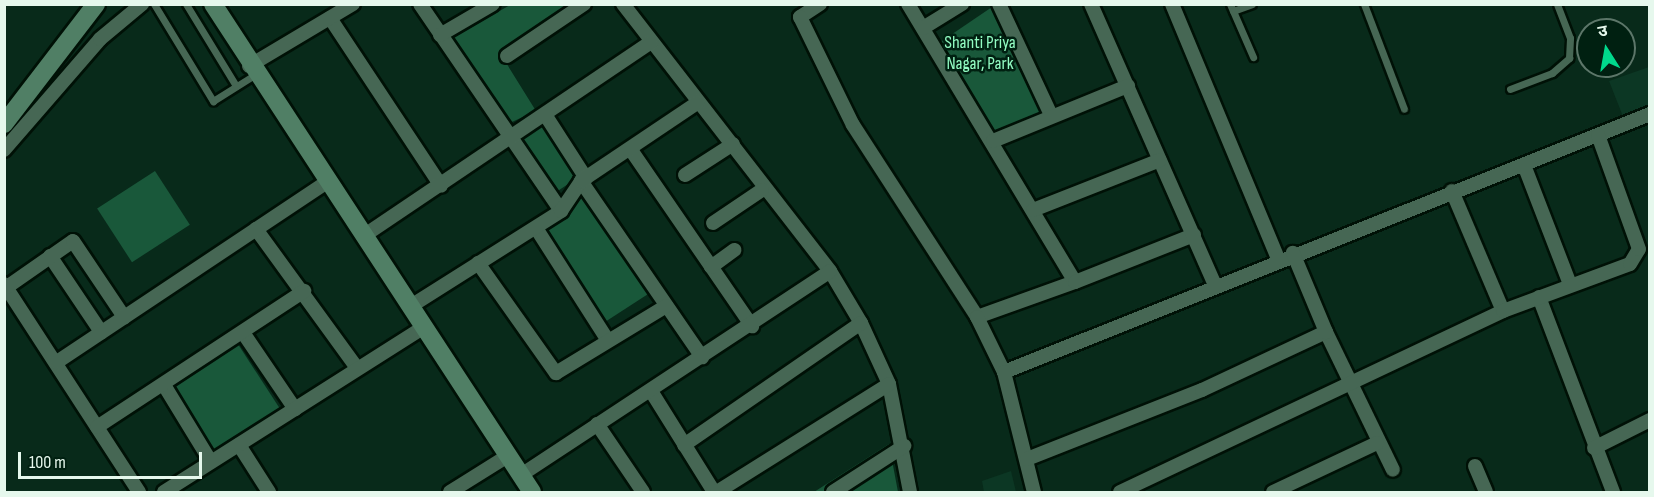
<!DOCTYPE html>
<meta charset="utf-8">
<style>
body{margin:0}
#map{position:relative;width:1654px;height:497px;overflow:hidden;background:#082a1a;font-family:"Sofia Sans Condensed","Noto Sans Devanagari",sans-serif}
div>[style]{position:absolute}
.built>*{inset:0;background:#0c3724}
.green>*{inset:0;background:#19583a;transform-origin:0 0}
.roads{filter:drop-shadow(2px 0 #001106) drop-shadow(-2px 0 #001106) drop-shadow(0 2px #001106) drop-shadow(0 -2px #001106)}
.lane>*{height:7px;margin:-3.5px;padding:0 3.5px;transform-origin:3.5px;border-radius:3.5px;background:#466754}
.street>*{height:14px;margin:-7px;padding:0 7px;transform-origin:7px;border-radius:7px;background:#466754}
.secondary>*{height:18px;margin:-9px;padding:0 9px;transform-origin:9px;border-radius:9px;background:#507f65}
span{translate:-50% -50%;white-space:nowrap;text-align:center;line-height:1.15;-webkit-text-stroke:5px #002011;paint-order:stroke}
.park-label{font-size:18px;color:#92fcc3}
.frame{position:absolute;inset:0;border:6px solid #e6f8ed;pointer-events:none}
.north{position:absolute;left:1576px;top:18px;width:60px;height:60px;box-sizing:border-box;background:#002011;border:2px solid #5c7669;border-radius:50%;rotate:349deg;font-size:16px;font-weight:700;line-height:24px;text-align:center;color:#e6f8ed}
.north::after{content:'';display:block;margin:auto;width:21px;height:27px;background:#00d98c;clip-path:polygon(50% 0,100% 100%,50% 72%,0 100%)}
.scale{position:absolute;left:18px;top:452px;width:184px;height:27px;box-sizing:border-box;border:3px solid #e6f8ed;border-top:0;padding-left:8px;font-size:18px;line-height:21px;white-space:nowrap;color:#e6f8ed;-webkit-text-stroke:4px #002011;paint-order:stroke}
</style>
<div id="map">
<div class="built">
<i style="clip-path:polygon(1649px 67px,1649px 106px,1624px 119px,1609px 81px)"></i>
<i style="clip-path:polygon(1011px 471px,1016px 492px,984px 492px,982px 481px)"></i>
</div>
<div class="green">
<i style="clip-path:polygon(510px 5px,573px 5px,500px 53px,536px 111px,505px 125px,451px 39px)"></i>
<i style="clip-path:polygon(992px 7px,1046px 124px,995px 148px,939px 43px)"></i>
<i style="clip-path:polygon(542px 119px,579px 177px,553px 194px,511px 135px)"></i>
<i style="left:155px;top:171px;width:64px;height:69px;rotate:57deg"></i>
<i style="left:583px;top:192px;width:121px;height:63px;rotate:57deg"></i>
<i style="left:234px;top:338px;width:85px;height:79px;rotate:57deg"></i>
<i style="clip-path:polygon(889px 444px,898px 492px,814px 492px)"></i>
</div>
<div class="roads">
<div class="lane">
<i style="left:154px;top:4px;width:114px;rotate:58.7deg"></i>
<i style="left:213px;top:101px;width:51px;rotate:-32.1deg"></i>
<i style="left:186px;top:4px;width:96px;rotate:58.6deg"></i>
<i style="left:1230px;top:4px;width:58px;rotate:66.5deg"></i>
<i style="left:1364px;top:4px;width:112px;rotate:69.1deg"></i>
<i style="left:1233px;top:11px;width:20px;rotate:-20deg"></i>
<i style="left:1510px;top:89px;width:45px;rotate:-20.9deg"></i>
<i style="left:1552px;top:73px;width:23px;rotate:-41deg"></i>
<i style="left:1569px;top:58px;width:20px;rotate:-87deg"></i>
<i style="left:1570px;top:38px;width:36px;rotate:-111deg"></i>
</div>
<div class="street">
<i style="left:420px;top:4px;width:250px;rotate:55.7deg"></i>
<i style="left:623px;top:4px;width:338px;rotate:52.2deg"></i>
<i style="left:830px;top:271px;width:61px;rotate:59.2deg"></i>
<i style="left:861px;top:323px;width:67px;rotate:65.3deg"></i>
<i style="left:889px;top:384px;width:110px;rotate:79deg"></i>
<i style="left:820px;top:4px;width:24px;rotate:147deg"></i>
<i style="left:800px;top:17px;width:120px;rotate:63.9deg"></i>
<i style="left:853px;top:125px;width:229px;rotate:57.1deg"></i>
<i style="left:977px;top:317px;width:104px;rotate:-19.7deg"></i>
<i style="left:908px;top:4px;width:324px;rotate:59deg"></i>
<i style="left:1075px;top:282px;width:128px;rotate:-21.6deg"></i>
<i style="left:999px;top:4px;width:123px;rotate:64.9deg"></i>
<i style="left:1091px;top:4px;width:307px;rotate:66.2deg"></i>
<i style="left:1172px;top:4px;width:276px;rotate:67.4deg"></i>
<i style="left:330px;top:18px;width:201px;rotate:56.5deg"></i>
<i style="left:923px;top:28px;width:46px;rotate:-31.6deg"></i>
<i style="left:440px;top:35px;width:61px;rotate:-30.3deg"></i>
<i style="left:507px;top:56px;width:93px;rotate:-34deg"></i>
<i style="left:249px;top:66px;width:121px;rotate:-30.8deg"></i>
<i style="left:546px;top:116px;width:74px;rotate:57.2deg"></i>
<i style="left:993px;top:141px;width:146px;rotate:-22.2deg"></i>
<i style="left:4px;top:150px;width:147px;rotate:-49.1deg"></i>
<i style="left:100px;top:39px;width:55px;rotate:-39.8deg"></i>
<i style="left:631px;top:150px;width:214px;rotate:55.5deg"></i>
<i style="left:1524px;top:165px;width:128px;rotate:68.9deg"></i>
<i style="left:685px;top:175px;width:57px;rotate:-32.9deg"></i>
<i style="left:581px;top:181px;width:214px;rotate:55.5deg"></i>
<i style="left:1452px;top:191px;width:130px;rotate:67deg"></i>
<i style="left:1033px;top:210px;width:136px;rotate:-21.5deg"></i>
<i style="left:713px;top:223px;width:59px;rotate:-34deg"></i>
<i style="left:536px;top:228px;width:132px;rotate:57.4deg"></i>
<i style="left:256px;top:229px;width:172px;rotate:54deg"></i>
<i style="left:365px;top:235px;width:345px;rotate:-34deg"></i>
<i style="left:50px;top:256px;width:92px;rotate:56.1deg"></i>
<i style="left:478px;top:263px;width:135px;rotate:54.7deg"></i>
<i style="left:556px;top:373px;width:129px;rotate:-31.3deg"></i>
<i style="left:711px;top:267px;width:29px;rotate:-36deg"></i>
<i style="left:4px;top:284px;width:248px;rotate:57deg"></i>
<i style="left:7px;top:287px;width:80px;rotate:-34.9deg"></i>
<i style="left:73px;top:241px;width:92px;rotate:56.1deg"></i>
<i style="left:1539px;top:297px;width:209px;rotate:69.2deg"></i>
<i style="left:411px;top:306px;width:178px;rotate:-32.3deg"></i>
<i style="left:561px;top:211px;width:36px;rotate:-56deg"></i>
<i style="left:581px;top:181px;width:140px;rotate:-33.9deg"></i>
<i style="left:977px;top:317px;width:61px;rotate:63.9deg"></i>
<i style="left:1004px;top:372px;width:696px;rotate:-21.77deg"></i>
<i style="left:1326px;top:332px;width:153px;rotate:64.1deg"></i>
<i style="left:244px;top:334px;width:91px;rotate:55.8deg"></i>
<i style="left:57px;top:362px;width:324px;rotate:-33.7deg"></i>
<i style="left:1004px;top:372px;width:124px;rotate:76deg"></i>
<i style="left:164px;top:385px;width:90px;rotate:58.6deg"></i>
<i style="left:651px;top:391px;width:119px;rotate:58deg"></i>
<i style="left:597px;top:424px;width:82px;rotate:55.9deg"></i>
<i style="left:97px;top:427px;width:248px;rotate:-33.3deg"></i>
<i style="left:239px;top:445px;width:56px;rotate:57.4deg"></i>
<i style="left:684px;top:445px;width:215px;rotate:-34.6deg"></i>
<i style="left:1594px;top:448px;width:63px;rotate:-26.6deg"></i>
<i style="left:1027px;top:459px;width:188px;rotate:-21.5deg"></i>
<i style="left:1202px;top:390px;width:137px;rotate:-25.1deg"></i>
<i style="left:1326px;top:332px;width:86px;rotate:-112.7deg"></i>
<i style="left:1475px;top:466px;width:28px;rotate:67deg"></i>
<i style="left:521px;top:475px;width:370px;rotate:-33.4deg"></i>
<i style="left:164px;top:492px;width:308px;rotate:-32.4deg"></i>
<i style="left:450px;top:492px;width:66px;rotate:-32deg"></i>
<i style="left:717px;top:492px;width:203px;rotate:-32.1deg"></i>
<i style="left:833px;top:492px;width:85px;rotate:-32.9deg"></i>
<i style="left:1120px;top:492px;width:424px;rotate:-25.3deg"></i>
<i style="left:1503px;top:311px;width:135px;rotate:-20.3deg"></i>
<i style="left:1630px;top:264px;width:17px;rotate:-59deg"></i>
<i style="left:1639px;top:249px;width:121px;rotate:-109.8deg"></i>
<i style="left:1273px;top:492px;width:115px;rotate:-25.2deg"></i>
</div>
<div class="secondary">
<i style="left:213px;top:4px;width:583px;rotate:56.83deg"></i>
<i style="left:4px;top:124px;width:151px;rotate:-52.5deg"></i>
</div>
</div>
<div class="park-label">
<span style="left:980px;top:54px">Shanti Priya<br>Nagar, Park</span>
</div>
<div class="frame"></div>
<div class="north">उ</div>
<div class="scale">100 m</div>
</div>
